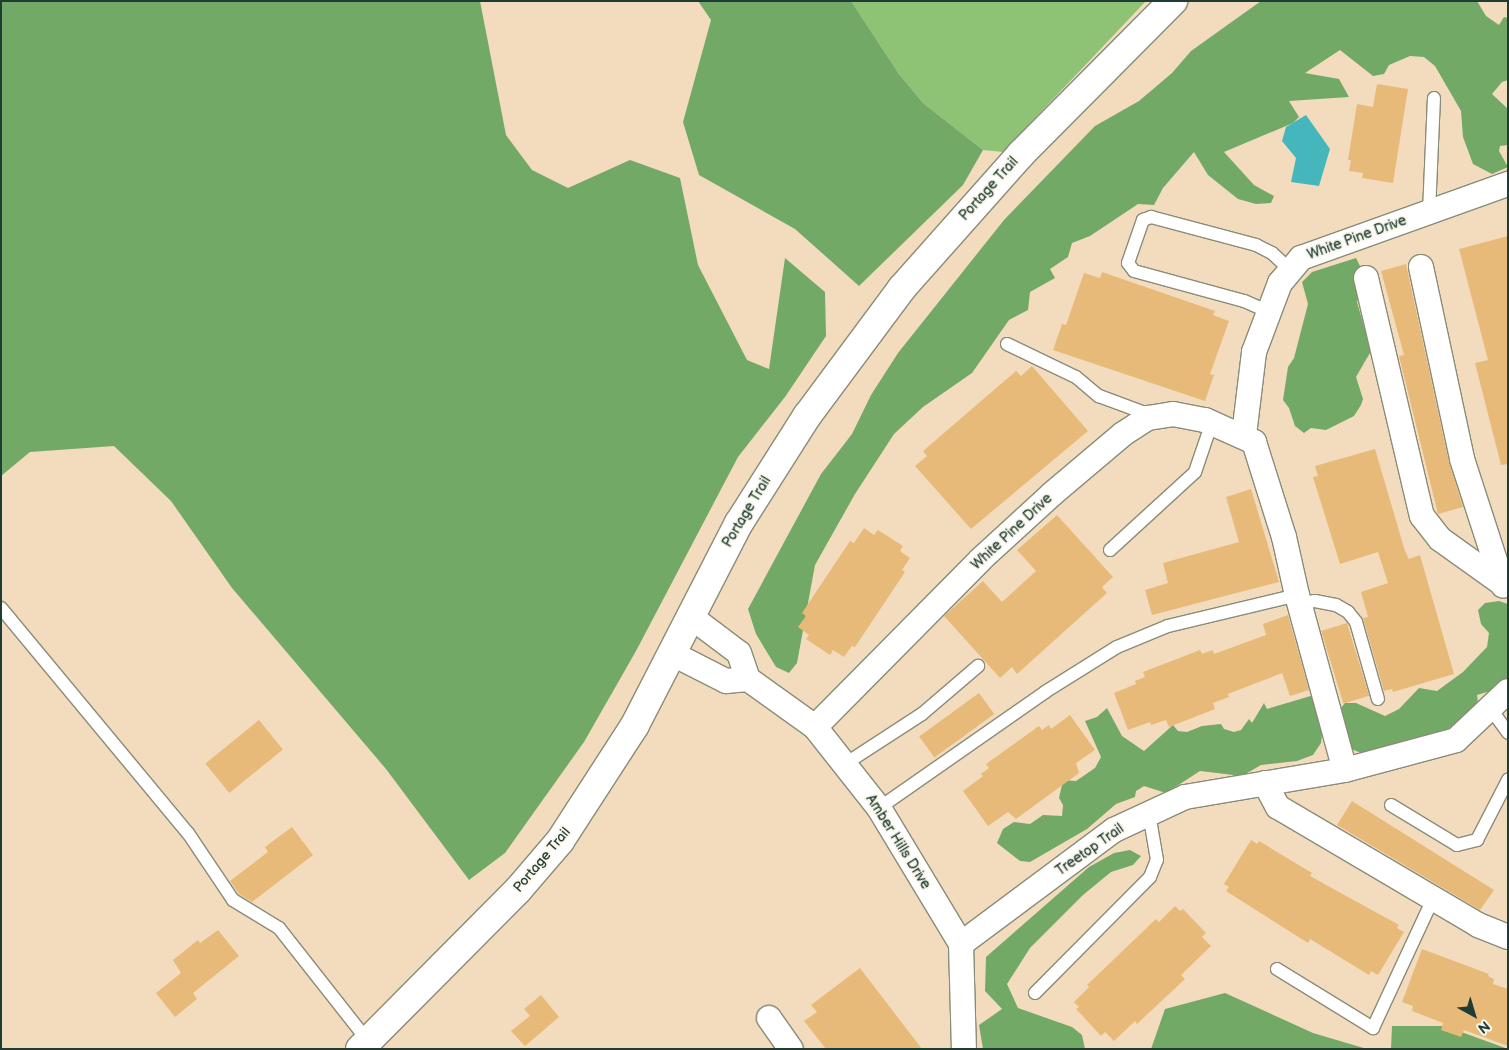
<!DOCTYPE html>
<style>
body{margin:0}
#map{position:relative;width:1509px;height:1050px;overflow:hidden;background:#f3dcbd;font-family:"Balsamiq Sans",sans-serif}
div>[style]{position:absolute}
.green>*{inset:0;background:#8ec376}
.forest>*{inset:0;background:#72a967}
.water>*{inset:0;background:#46b6bd}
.building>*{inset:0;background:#e8ba79;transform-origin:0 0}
.roads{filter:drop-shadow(1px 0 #898c78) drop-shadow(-1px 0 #898c78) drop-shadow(0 1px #898c78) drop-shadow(0 -1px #898c78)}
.lane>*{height:12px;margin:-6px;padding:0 6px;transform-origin:6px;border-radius:6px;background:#fff}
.street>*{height:24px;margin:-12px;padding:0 12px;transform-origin:12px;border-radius:12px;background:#fff}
.secondary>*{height:28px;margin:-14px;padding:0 14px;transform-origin:14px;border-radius:14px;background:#fff}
span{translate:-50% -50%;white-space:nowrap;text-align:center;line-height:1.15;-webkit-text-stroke:4px #fbf7ec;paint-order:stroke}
.street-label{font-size:14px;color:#1f3d34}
.frame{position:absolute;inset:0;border:2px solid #1f3d34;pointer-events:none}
.north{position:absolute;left:1449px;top:990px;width:50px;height:50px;-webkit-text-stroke:4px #fbf7ec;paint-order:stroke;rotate:141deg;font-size:14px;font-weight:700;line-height:20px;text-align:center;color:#1f3d34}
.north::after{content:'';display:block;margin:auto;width:18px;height:22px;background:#1f3d34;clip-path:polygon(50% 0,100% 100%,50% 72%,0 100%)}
</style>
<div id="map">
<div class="green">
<i style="clip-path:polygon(851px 1px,1146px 1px,1003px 152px,983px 150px,923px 103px,899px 74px)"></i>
</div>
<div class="forest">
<i style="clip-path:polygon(1px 1px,480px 1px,506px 135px,532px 170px,568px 188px,630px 160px,680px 178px,698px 265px,747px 360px,769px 369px,785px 258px,825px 292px,826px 336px,785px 397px,738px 457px,636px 651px,584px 742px,505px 853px,469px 880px,386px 769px,232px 588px,171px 501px,114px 446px,30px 452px,1px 476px)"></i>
<i style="clip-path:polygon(698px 1px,851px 1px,899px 74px,923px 103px,983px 150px,963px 185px,859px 286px,795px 229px,699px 175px,683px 122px,711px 20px)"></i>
<i style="clip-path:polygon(1261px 1px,1477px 1px,1486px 16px,1499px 25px,1504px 17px,1508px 18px,1508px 80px,1502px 82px,1492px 94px,1508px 109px,1508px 145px,1500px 146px,1499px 151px,1508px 167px,1492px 174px,1473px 164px,1463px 137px,1461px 111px,1435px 66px,1424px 57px,1410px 56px,1389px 65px,1384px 74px,1373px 76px,1340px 50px,1305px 73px,1339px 79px,1349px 97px,1289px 101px,1299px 117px,1293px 123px,1224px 152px,1254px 185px,1274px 196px,1271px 203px,1256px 204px,1238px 199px,1208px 175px,1194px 152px,1163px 188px,1154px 205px,1138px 204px,1090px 236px,1072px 243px,1068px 257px,1050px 269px,1055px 278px,1030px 292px,1028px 310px,1009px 320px,972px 373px,923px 407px,894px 434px,855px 494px,815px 565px,797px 663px,789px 673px,776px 667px,756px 634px,748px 609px,821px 474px,852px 434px,871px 395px,898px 353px,1004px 220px,1095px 126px,1139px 101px,1172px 73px,1191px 51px)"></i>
<i style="clip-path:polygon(1356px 258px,1366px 278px,1357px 302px,1371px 351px,1356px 377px,1363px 399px,1361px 405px,1354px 416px,1326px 430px,1311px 428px,1304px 433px,1295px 426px,1289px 408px,1283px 400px,1288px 367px,1294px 358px,1308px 304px,1302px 282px,1312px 272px)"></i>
<i style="clip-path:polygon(1499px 601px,1508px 604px,1508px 679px,1497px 689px,1477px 695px,1479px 710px,1439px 734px,1366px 755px,1344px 746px,1338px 711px,1345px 703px,1356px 703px,1385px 716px,1399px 709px,1419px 688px,1437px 691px,1463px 672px,1487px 647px,1489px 633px,1481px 624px,1478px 610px,1485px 603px)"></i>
<i style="clip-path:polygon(1314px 695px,1323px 725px,1321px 743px,1313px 755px,1297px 761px,1261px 765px,1242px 776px,1200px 771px,1166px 793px,1144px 786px,1136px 791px,1135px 797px,1116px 804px,1087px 829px,1030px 862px,1020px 861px,997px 843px,1003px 829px,1014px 822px,1030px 824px,1043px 815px,1062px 816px,1063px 805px,1059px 798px,1063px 780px,1076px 781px,1095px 768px,1101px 757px,1085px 721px,1097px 717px,1107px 708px,1122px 736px,1144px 751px,1173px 725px,1178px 731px,1187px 732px,1202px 726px,1221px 724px,1224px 729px,1234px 732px,1241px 730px,1249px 719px,1252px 723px,1264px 703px,1267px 709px)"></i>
<i style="clip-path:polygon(1130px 850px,1141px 856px,1133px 865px,1111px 872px,1083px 895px,1030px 948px,1007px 984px,1018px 1008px,1072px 1027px,1082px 1035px,1085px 1049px,983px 1049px,979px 1025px,1002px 1009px,985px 991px,986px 957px,1089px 867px,1114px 853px)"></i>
<i style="clip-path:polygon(1225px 993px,1313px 1033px,1367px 1049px,1151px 1049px,1165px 1009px)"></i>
<i style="clip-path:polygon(1392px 1026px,1445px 1026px,1508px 1049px,1391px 1049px)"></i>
</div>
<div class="water">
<i style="clip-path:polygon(1306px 115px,1330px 149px,1319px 186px,1291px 182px,1296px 158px,1282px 141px,1286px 127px)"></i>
</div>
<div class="building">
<i style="clip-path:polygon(1377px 84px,1408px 89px,1393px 183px,1362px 178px,1363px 173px,1349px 171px,1351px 160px,1348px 160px,1357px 104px,1373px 107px)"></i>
<i style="clip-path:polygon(1508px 236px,1508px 464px,1501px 465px,1475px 363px,1488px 360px,1459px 249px)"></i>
<i style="clip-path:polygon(1406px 264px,1449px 462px,1463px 507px,1438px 514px,1399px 356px,1404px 355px,1381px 271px)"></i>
<i style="clip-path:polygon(1102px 272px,1215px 311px,1213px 315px,1229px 321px,1210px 374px,1214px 375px,1205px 401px,1053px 350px,1062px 324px,1066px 325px,1084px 273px,1100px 278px)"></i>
<i style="clip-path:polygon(1032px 366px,1088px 431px,971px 529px,915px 466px,927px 456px,923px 451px,1016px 371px,1021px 376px)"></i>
<i style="clip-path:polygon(1375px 449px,1405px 551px,1409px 559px,1420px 555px,1454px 674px,1393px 692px,1392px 689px,1384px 691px,1363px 618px,1368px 617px,1361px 592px,1388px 583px,1378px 552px,1340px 564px,1313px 477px,1318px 476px,1315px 466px)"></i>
<i style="clip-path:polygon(1251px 489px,1279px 582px,1152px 615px,1145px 590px,1168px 583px,1163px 563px,1239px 542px,1226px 497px)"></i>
<i style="clip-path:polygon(1057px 515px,1113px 577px,1102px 587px,1107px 593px,1017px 674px,1012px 667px,1000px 678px,944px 616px,983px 581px,1002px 602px,1036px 571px,1017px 550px)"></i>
<i style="clip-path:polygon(864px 528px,874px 535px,878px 530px,903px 546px,900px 551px,910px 558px,902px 570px,905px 572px,855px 647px,852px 646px,844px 657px,833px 650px,830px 655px,806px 639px,809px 635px,798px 627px,806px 616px,802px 613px,850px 541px,854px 543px)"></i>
<i style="clip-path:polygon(1288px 615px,1309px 690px,1290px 696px,1282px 673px,1228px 694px,1229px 697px,1213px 703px,1215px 709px,1169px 727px,1166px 720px,1151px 725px,1150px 722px,1128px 730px,1114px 693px,1136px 684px,1135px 681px,1145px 677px,1143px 672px,1200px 650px,1202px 654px,1213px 650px,1214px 654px,1266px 635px,1263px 624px)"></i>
<i style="left:1347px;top:623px;width:76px;height:27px;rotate:73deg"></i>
<i style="left:979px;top:693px;width:26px;height:74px;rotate:54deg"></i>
<i style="clip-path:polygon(1070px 715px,1095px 750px,1076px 763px,1079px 773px,1016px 819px,1008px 812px,988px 826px,963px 791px,983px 776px,981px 774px,989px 768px,986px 764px,1039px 726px,1042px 730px,1049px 725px,1051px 729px)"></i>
<i style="left:259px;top:720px;width:38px;height:69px;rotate:51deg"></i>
<i style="clip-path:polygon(1352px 801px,1494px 890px,1480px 910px,1337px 825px)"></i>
<i style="clip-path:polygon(292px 827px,313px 855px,252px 902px,239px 894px,230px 881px,268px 852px,265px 847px)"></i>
<i style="clip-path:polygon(1251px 840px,1257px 844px,1259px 841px,1312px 873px,1310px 876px,1399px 925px,1397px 928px,1404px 932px,1378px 975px,1371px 971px,1369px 975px,1310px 939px,1308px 943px,1226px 891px,1229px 887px,1224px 884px)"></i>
<i style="clip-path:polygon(1175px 906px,1180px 911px,1183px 909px,1206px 933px,1202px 937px,1211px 946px,1181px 975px,1185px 979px,1137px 1024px,1135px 1021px,1114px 1041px,1105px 1032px,1101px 1036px,1076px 1009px,1079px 1007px,1074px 1002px,1089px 987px,1087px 985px,1156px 919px,1159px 922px)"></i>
<i style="clip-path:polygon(218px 930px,239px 956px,193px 993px,197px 999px,175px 1017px,156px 993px,181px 973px,173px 960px,198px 940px,200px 943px)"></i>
<i style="clip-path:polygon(1422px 949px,1489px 974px,1488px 976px,1494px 979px,1493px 984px,1508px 989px,1508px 1046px,1464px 1030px,1461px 1037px,1441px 1030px,1443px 1023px,1412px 1011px,1413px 1006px,1402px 1002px)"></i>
<i style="clip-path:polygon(860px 968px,922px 1049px,826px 1049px,804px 1021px,817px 1012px,811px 1005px)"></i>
<i style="clip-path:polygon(541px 995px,559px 1017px,525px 1046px,511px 1031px,530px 1016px,524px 1009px)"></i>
</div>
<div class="roads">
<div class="lane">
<i style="left:1429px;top:212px;width:114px;rotate:-87.5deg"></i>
<i style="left:1269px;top:312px;width:27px;rotate:-156deg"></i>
<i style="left:1244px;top:301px;width:114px;rotate:-164.7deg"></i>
<i style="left:1134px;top:271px;width:10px;rotate:-127deg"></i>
<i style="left:1128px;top:263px;width:46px;rotate:-70.8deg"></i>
<i style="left:1143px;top:220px;width:9px;rotate:-21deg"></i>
<i style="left:1151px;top:217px;width:109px;rotate:14.9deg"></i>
<i style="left:1256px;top:245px;width:18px;rotate:27deg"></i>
<i style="left:1272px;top:253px;width:25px;rotate:43deg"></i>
<i style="left:1007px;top:344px;width:76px;rotate:25.6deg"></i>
<i style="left:1076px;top:377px;width:30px;rotate:40deg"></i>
<i style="left:1099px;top:396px;width:58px;rotate:20.3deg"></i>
<i style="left:1110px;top:550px;width:115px;rotate:-42.5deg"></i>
<i style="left:1195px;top:472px;width:53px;rotate:-71.2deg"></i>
<i style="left:1299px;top:604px;width:16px;rotate:-11deg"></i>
<i style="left:1315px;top:601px;width:21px;rotate:11deg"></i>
<i style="left:1336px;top:605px;width:14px;rotate:30deg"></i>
<i style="left:1348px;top:612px;width:13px;rotate:51deg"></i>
<i style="left:1356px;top:622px;width:80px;rotate:74.1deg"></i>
<i style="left:1px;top:608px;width:293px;rotate:50.3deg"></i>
<i style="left:188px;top:833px;width:81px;rotate:56.1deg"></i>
<i style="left:233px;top:900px;width:54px;rotate:31.3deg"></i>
<i style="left:279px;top:928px;width:144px;rotate:51.8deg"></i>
<i style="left:1490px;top:708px;width:31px;rotate:54deg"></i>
<i style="left:845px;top:764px;width:92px;rotate:-33deg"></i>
<i style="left:922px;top:714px;width:74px;rotate:-40.6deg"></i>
<i style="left:1391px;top:805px;width:77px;rotate:31.2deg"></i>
<i style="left:1457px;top:845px;width:21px;rotate:-14deg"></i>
<i style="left:1477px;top:840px;width:68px;rotate:-62.7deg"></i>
<i style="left:879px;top:808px;width:203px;rotate:-34.9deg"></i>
<i style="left:1045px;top:692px;width:85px;rotate:-32deg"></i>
<i style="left:1117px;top:647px;width:55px;rotate:-22.4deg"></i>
<i style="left:1168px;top:626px;width:133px;rotate:-13.5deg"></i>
<i style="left:1277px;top:969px;width:113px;rotate:31.6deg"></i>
<i style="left:1373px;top:1028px;width:142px;rotate:-65.1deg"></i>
<i style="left:1035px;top:993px;width:163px;rotate:-45.2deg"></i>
<i style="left:1150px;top:877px;width:18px;rotate:-68deg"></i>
<i style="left:1157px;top:860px;width:48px;rotate:-99.7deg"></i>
</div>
<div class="street">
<i style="left:1421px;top:267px;width:196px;rotate:77.9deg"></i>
<i style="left:1462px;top:459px;width:133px;rotate:72deg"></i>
<i style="left:1366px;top:278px;width:244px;rotate:76.8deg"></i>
<i style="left:1422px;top:516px;width:29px;rotate:52deg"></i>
<i style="left:1440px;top:539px;width:74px;rotate:35.6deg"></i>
<i style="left:1244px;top:435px;width:84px;rotate:-83.1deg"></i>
<i style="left:1254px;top:352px;width:74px;rotate:-69.4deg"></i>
<i style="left:1280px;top:283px;width:33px;rotate:-50deg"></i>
<i style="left:1301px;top:258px;width:220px;rotate:-19.7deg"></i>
<i style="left:690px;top:616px;width:61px;rotate:37.1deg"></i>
<i style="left:739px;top:653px;width:28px;rotate:71deg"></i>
<i style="left:748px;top:679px;width:82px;rotate:35.6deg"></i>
<i style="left:815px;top:727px;width:103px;rotate:51.7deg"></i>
<i style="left:879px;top:808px;width:159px;rotate:58.9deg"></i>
<i style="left:961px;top:944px;width:105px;rotate:88.4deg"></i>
<i style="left:671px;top:653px;width:62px;rotate:27deg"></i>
<i style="left:726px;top:681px;width:22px;rotate:-5deg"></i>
<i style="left:815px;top:727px;width:235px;rotate:-45.3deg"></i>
<i style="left:980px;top:560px;width:98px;rotate:-42.5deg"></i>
<i style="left:1052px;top:494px;width:93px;rotate:-40.2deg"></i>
<i style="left:1123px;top:434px;width:30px;rotate:-33deg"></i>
<i style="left:1148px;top:418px;width:25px;rotate:-9deg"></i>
<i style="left:1173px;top:414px;width:33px;rotate:11deg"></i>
<i style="left:1205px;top:420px;width:54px;rotate:24.2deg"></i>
<i style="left:1254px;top:442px;width:100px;rotate:72.5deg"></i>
<i style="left:1284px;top:537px;width:59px;rotate:77.4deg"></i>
<i style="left:1297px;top:595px;width:181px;rotate:74.7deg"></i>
<i style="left:1265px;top:783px;width:27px;rotate:62deg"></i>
<i style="left:1278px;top:807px;width:232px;rotate:30.5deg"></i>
<i style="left:1478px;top:925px;width:32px;rotate:22deg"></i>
<i style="left:961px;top:944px;width:191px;rotate:-36.7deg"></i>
<i style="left:1114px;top:830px;width:78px;rotate:-24.9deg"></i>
<i style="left:1185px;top:797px;width:162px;rotate:-9.6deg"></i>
<i style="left:1345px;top:770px;width:115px;rotate:-15.1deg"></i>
<i style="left:1456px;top:740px;width:71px;rotate:-43.3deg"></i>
<i style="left:769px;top:1018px;width:38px;rotate:55deg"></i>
</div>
<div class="secondary">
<i style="left:360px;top:1049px;width:224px;rotate:-45.2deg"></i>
<i style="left:518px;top:890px;width:65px;rotate:-49.4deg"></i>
<i style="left:560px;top:841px;width:138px;rotate:-57.1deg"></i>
<i style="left:635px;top:725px;width:227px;rotate:-62.8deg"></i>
<i style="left:739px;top:523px;width:127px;rotate:-57.6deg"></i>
<i style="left:807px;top:416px;width:159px;rotate:-53.4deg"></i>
<i style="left:902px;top:288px;width:179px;rotate:-48.4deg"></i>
<i style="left:1021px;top:154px;width:216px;rotate:-45.2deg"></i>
</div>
</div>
<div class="street-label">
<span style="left:989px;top:189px;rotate:-48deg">Portage Trail</span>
<span style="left:1357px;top:238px;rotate:-20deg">White Pine Drive</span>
<span style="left:747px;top:512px;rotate:-59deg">Portage Trail</span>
<span style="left:1012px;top:532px;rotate:-43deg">White Pine Drive</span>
<span style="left:898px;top:842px;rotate:58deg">Amber Hills Drive</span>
<span style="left:1090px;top:850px;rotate:-35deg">Treetop Trail</span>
<span style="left:542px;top:860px;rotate:-50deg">Portage Trail</span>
</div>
<div class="frame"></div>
<div class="north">N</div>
</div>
